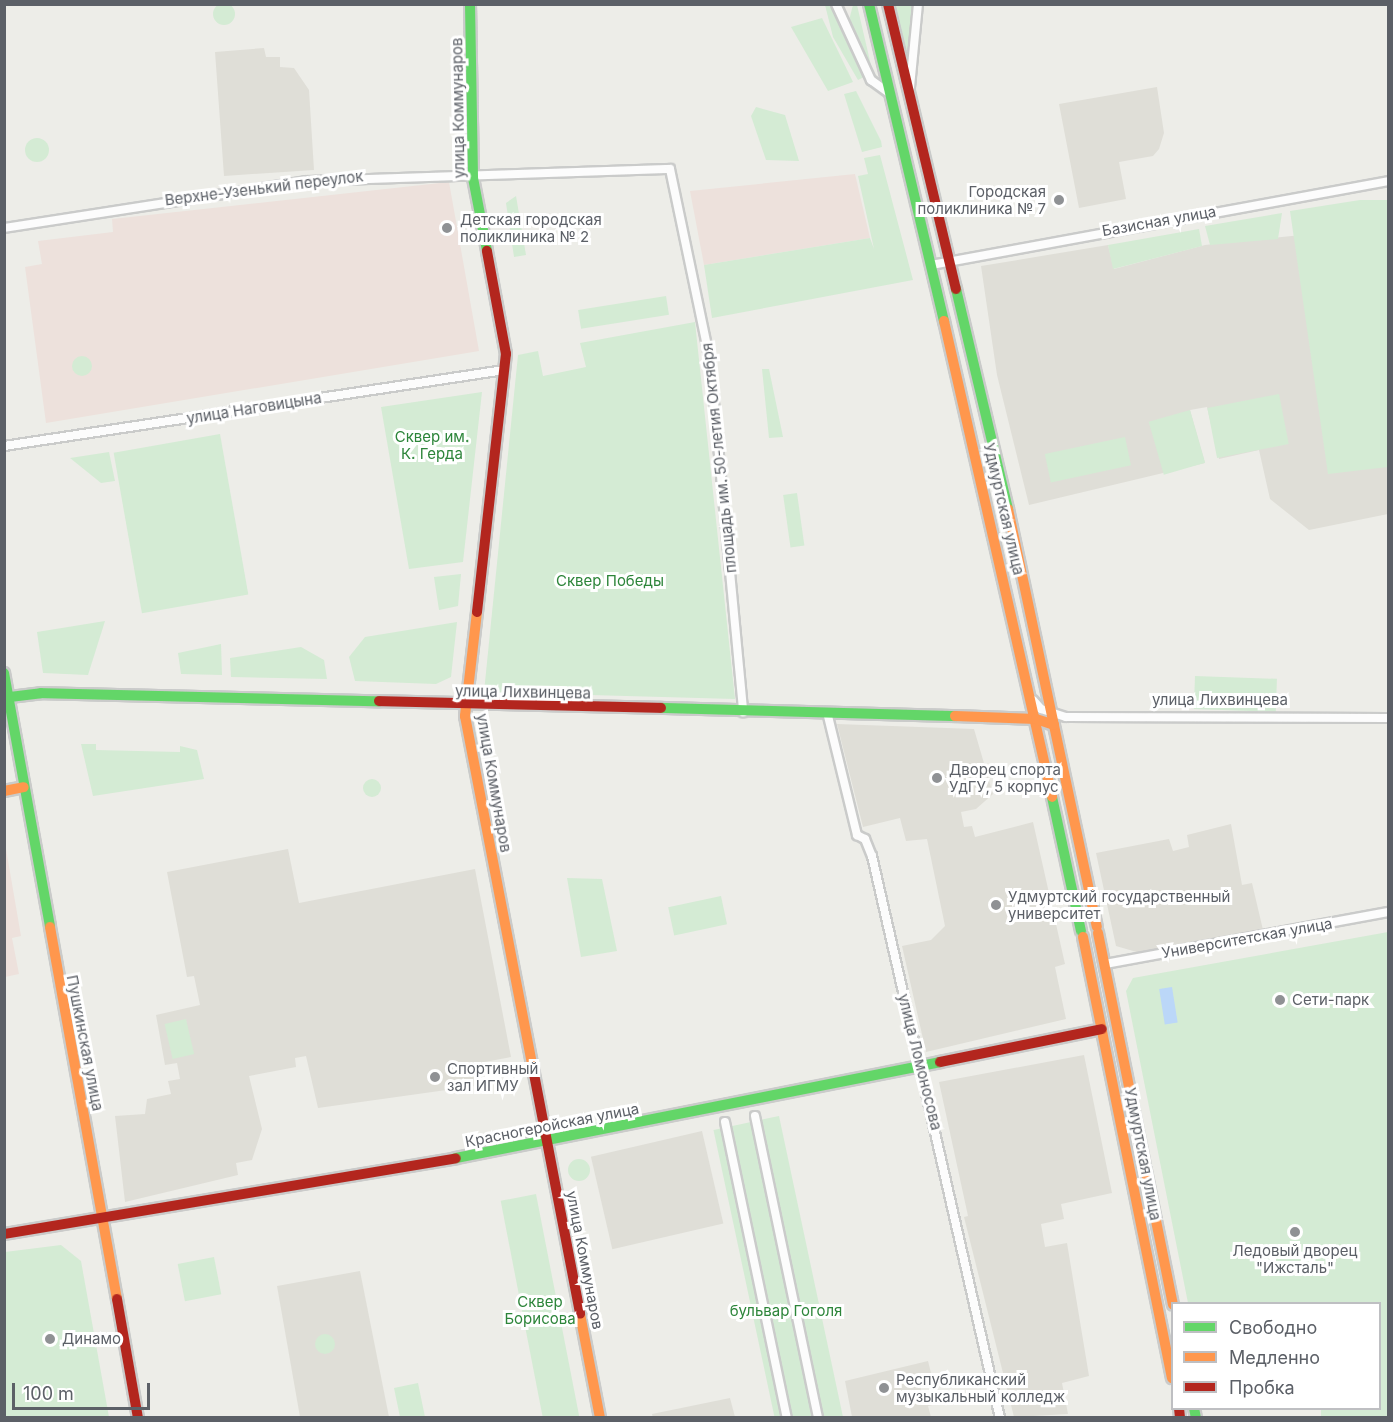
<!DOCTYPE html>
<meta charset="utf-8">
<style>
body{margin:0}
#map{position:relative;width:1393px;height:1422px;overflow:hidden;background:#edede8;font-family:Inter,sans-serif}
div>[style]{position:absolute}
.education>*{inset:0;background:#dfded7;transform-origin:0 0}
.medical>*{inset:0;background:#ede1dc}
.green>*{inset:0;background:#d4ebd4;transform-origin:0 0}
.round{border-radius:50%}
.water>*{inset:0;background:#bbd7f8;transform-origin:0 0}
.roads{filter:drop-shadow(2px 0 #cacbca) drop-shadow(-2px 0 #cacbca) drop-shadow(0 2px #cacbca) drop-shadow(0 -2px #cacbca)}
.street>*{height:8px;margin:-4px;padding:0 4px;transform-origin:4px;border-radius:4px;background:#fcfcfc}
.fast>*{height:10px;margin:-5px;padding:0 5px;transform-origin:5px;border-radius:5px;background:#63d668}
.slow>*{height:10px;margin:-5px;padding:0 5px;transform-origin:5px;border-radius:5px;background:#ff974d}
.jam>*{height:10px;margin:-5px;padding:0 5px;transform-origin:5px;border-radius:5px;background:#b3261e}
.dots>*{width:16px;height:16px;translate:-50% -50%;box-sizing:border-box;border:3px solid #fff;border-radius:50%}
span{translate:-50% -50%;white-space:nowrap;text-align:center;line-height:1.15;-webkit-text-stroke:6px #fff;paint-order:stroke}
.street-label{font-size:15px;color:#5c6067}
.poi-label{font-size:15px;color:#5c6067}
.right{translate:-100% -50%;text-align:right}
.left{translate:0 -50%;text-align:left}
.park-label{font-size:15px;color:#2d853a}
.frame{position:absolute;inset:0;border:6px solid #5c6067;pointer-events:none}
.legend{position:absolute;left:1171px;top:1302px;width:210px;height:108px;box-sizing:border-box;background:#fff;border:2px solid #bebfc2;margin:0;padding:8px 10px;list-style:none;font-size:18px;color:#5c6067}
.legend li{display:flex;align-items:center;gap:12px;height:30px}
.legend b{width:30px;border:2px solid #bebfc2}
.scale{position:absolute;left:12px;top:1383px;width:138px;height:27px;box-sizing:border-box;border:3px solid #5c6067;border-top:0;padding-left:8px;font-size:18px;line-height:21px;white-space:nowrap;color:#5c6067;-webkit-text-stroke:4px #fff;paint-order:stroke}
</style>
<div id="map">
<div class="education">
<i style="clip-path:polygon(264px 48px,266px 57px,280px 57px,280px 67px,294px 68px,309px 90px,314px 170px,224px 176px,215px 52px)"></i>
<i style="clip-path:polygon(1157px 87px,1164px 133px,1159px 149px,1153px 156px,1119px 162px,1126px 199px,1079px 208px,1059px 104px)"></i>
<i style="clip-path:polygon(1388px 226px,1388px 514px,1309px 530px,1270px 499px,1259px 450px,1219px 459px,1207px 407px,1190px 410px,1205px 463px,1029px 505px,997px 375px,981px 266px,1108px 245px,1114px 269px,1205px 245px)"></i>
<i style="clip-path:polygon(837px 724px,974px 729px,993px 794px,976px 809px,961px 812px,964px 827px,972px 826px,975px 837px,1033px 822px,1065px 964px,1055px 967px,1066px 1019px,926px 1052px,902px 946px,931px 940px,945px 926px,927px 839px,906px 841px,900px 818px,863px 827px)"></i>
<i style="clip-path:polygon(1231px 824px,1242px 885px,1252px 883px,1263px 930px,1140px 953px,1116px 946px,1096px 853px,1169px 839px,1173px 851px,1189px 847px,1187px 835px)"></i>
<i style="clip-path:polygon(288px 849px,299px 903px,475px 869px,511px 1057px,474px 1064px,475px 1086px,318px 1108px,306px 1056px,295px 1058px,296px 1067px,249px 1076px,262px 1129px,252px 1160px,236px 1163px,238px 1175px,125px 1202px,115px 1116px,145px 1114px,147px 1099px,171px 1094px,168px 1081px,180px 1079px,177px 1063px,165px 1065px,156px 1015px,200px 1005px,194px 976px,187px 977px,167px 872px)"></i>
<i style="clip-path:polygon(1084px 1055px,1112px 1193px,1061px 1204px,1064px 1219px,1041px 1224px,1045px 1247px,1067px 1243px,1089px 1376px,1062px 1383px,1068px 1414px,1014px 1417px,964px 1217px,968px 1216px,939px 1082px)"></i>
<i style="left:702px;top:1131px;width:95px;height:114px;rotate:77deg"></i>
<i style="clip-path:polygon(360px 1271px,389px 1417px,300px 1417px,277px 1286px)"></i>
<i style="clip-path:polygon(928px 1361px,931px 1373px,919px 1376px,922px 1397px,935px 1395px,937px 1404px,928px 1406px,931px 1417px,852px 1417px,845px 1381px)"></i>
<i style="clip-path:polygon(730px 1398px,735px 1417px,653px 1418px,652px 1414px)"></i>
</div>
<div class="medical">
<i style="clip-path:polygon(855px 174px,870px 238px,704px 265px,690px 191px)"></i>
<i style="clip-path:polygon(449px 182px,479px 351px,46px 423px,25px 267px,42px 264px,38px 241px,113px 232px,112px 219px)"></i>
<i style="clip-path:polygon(5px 843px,21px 936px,12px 938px,19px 974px,5px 977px)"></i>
</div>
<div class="green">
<i class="round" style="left:213px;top:3px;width:22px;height:22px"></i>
<i style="clip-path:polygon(825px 5px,834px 5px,864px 77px,858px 80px,833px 37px)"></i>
<i style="clip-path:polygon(853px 5px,857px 5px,873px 74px,848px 24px)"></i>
<i style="clip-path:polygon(895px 5px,913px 5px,909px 61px)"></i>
<i style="clip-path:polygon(822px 18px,853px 82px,828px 91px,791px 27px)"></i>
<i style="clip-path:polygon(856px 91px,881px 141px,882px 147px,862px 152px,844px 94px)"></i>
<i style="clip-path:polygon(756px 107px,785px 115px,799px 161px,766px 160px,751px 116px)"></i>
<i class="round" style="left:25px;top:138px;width:24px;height:24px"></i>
<i style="clip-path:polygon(880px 155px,913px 280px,712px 318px,704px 265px,870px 238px,874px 249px,858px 176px,868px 174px,864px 158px)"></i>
<i style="clip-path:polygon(516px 196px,526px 255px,514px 257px,506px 203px)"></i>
<i style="clip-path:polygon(1360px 200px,1388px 200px,1388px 467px,1328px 474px,1290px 211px)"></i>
<i style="clip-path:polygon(1282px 213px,1278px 239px,1210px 245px,1205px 226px)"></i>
<i style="clip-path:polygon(1199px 229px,1202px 246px,1113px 269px,1108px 245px)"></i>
<i style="left:666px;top:296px;width:19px;height:89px;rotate:81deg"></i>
<i style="clip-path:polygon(695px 322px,735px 699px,484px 692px,518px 355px,538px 351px,543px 376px,586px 367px,580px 343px)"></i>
<i class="round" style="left:72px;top:356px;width:20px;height:20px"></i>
<i style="clip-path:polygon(762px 369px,769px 369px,783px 437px,769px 438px)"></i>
<i style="clip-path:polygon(482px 392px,463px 562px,409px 569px,381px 407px)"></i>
<i style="left:1279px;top:394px;width:51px;height:73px;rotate:79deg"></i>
<i style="left:1190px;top:410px;width:55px;height:43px;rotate:74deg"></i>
<i style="left:220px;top:434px;width:163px;height:108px;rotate:80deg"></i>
<i style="left:1125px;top:437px;width:29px;height:82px;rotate:78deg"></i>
<i style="clip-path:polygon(109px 452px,115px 481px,101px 483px,70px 458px)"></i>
<i style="left:797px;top:493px;width:53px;height:14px;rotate:82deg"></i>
<i style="clip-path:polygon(461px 574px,458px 606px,439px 610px,434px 577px)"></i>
<i style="clip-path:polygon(105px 621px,88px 675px,43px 673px,37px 632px)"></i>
<i style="clip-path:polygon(457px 622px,451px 677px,436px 684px,355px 681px,349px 657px,365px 637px)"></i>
<i style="clip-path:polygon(221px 644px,222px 675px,181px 674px,178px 653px)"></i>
<i style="clip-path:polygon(301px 647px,324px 660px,327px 679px,231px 677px,230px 658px)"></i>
<i style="left:1195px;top:676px;width:82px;height:33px;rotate:2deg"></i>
<i style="clip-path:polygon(81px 744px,96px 744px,96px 750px,180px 752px,180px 746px,197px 750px,204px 779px,93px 796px)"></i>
<i class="round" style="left:363px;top:779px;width:18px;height:18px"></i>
<i style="clip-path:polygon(567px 878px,602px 879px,617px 951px,581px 957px)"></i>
<i style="left:721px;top:896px;width:29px;height:54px;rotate:78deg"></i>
<i style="clip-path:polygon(1388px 932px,1388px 1417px,1321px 1417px,1321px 1409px,1380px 1408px,1380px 1304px,1188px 1303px,1126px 991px,1133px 978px)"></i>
<i style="left:186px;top:1019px;width:36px;height:22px;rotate:77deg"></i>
<i style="left:779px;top:1116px;width:308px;height:67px;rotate:78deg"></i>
<i class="round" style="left:568px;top:1159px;width:22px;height:22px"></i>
<i style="left:536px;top:1194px;width:227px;height:36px;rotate:79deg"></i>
<i style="clip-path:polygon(61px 1245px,81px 1261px,109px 1417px,5px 1417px,5px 1252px)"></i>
<i style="left:214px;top:1257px;width:38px;height:37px;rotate:79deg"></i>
<i class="round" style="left:315px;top:1334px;width:20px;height:20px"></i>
<i style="clip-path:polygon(418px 1383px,425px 1417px,400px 1417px,394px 1388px)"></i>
</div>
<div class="water">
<i style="left:1172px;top:987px;width:36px;height:13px;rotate:81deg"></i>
</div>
<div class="roads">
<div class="street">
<i style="left:836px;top:4px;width:84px;rotate:65.3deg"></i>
<i style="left:871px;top:80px;width:24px;rotate:36deg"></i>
<i style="left:910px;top:87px;width:83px;rotate:-84.5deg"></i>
<i style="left:4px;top:228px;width:306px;rotate:-8.8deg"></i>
<i style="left:306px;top:181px;width:364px;rotate:-1.9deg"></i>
<i style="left:670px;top:169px;width:195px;rotate:78.2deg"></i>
<i style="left:710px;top:360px;width:354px;rotate:84.6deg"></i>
<i style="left:931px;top:265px;width:465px;rotate:-10.4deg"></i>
<i style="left:4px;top:446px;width:506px;rotate:-8.64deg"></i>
<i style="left:1033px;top:700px;width:12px;rotate:48deg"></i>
<i style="left:1041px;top:709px;width:26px;rotate:18deg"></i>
<i style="left:1066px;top:717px;width:322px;rotate:0.2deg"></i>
<i style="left:827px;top:712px;width:127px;rotate:76.3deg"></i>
<i style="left:857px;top:835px;width:9px;rotate:27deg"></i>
<i style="left:865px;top:839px;width:18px;rotate:68deg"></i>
<i style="left:872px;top:856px;width:576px;rotate:77.17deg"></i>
<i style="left:1105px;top:964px;width:288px;rotate:-10.4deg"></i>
<i style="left:755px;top:1116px;width:309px;rotate:78.2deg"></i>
<i style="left:725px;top:1122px;width:302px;rotate:78.2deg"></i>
</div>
<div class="fast">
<i style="left:470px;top:4px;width:174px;rotate:89deg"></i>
<i style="left:473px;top:178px;width:74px;rotate:79.1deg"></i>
<i style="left:869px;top:4px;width:326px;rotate:76.7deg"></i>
<i style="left:956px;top:289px;width:226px;rotate:76.7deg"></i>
<i style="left:4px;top:673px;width:258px;rotate:79.7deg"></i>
<i style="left:10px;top:697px;width:31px;rotate:-7deg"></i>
<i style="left:41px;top:693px;width:338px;rotate:1.4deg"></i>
<i style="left:661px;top:708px;width:294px;rotate:1.6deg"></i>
<i style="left:1052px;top:797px;width:137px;rotate:77.8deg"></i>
<i style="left:456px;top:1158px;width:493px;rotate:-11.2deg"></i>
<i style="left:1194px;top:1408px;width:10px;rotate:79deg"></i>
</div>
<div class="slow">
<i style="left:944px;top:321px;width:488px;rotate:77.2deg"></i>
<i style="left:1008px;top:509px;width:427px;rotate:78deg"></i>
<i style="left:477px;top:612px;width:105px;rotate:96.6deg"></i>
<i style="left:465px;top:716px;width:365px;rotate:79.1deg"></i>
<i style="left:955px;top:716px;width:81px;rotate:2.1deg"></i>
<i style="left:1036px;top:719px;width:19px;rotate:18deg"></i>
<i style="left:4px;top:791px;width:20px;rotate:-11deg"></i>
<i style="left:50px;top:927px;width:378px;rotate:79.8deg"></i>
<i style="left:1098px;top:933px;width:379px;rotate:78.6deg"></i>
<i style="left:1083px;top:937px;width:450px;rotate:78.6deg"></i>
<i style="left:580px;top:1314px;width:106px;rotate:79.1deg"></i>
</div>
<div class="jam">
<i style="left:888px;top:4px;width:293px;rotate:76.6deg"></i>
<i style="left:477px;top:612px;width:260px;rotate:-83.6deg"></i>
<i style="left:506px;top:354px;width:105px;rotate:-100.5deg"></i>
<i style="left:379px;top:701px;width:282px;rotate:1.4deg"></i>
<i style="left:940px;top:1062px;width:165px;rotate:-11.5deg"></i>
<i style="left:534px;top:1074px;width:244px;rotate:79.1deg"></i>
<i style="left:4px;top:1234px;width:458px;rotate:-9.5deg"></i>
<i style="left:117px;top:1299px;width:121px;rotate:80deg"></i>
<i style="left:1179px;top:1408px;width:10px;rotate:84deg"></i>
</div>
</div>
<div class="dots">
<i style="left:1059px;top:200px;background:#8f9194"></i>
<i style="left:447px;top:228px;background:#8f9194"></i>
<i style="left:937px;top:778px;background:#8f9194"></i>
<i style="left:996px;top:905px;background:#8f9194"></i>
<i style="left:1280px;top:1000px;background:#8f9194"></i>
<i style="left:435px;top:1077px;background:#8f9194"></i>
<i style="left:1295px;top:1232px;background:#8f9194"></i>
<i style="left:50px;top:1339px;background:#8f9194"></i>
<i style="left:884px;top:1388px;background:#8f9194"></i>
</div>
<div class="street-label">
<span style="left:458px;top:108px;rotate:-91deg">улица Коммунаров</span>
<span style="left:264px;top:188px;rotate:-7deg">Верхне-Узенький переулок</span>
<span style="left:1159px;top:221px;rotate:-10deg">Базисная улица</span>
<span style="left:254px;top:408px;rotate:-9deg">улица Наговицына</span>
<span style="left:719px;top:458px;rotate:-96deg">площадь им. 50-летия Октября</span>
<span style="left:1004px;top:509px;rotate:77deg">Удмуртская улица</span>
<span style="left:523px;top:692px;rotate:1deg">улица Лихвинцева</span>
<span style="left:1220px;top:700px">улица Лихвинцева</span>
<span style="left:494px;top:783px;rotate:80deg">улица Коммунаров</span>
<span style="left:1247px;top:938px;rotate:-10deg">Университетская улица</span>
<span style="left:85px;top:1043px;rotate:79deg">Пушкинская улица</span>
<span style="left:920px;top:1062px;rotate:76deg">улица Ломоносова</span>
<span style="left:552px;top:1125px;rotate:-11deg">Красногеройская улица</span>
<span style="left:1143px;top:1154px;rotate:79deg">Удмуртская улица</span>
<span style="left:585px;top:1260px;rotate:79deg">улица Коммунаров</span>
</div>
<div class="poi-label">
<span class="right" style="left:1046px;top:200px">Городская<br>поликлиника № 7</span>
<span class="left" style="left:460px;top:228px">Детская городская<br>поликлиника № 2</span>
<span class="left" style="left:949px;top:778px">Дворец спорта<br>УдГУ, 5 корпус</span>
<span class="left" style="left:1008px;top:905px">Удмуртский государственный<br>университет</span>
<span class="left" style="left:1292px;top:1000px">Сети-парк</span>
<span class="left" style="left:447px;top:1077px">Спортивный<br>зал ИГМУ</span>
<span style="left:1295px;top:1259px">Ледовый дворец<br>"Ижсталь"</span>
<span class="left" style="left:62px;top:1339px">Динамо</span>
<span class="left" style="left:896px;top:1388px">Республиканский<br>музыкальный колледж</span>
</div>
<div class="park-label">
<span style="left:432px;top:445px">Сквер им.<br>К. Герда</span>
<span style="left:610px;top:581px">Сквер Победы</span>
<span style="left:540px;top:1310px">Сквер<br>Борисова</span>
<span style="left:786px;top:1311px">бульвар Гоголя</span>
</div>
<div class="frame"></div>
<ul class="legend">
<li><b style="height:8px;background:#63d668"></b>Свободно</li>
<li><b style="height:8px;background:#ff974d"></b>Медленно</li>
<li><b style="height:8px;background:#b3261e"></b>Пробка</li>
</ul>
<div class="scale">100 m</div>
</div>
